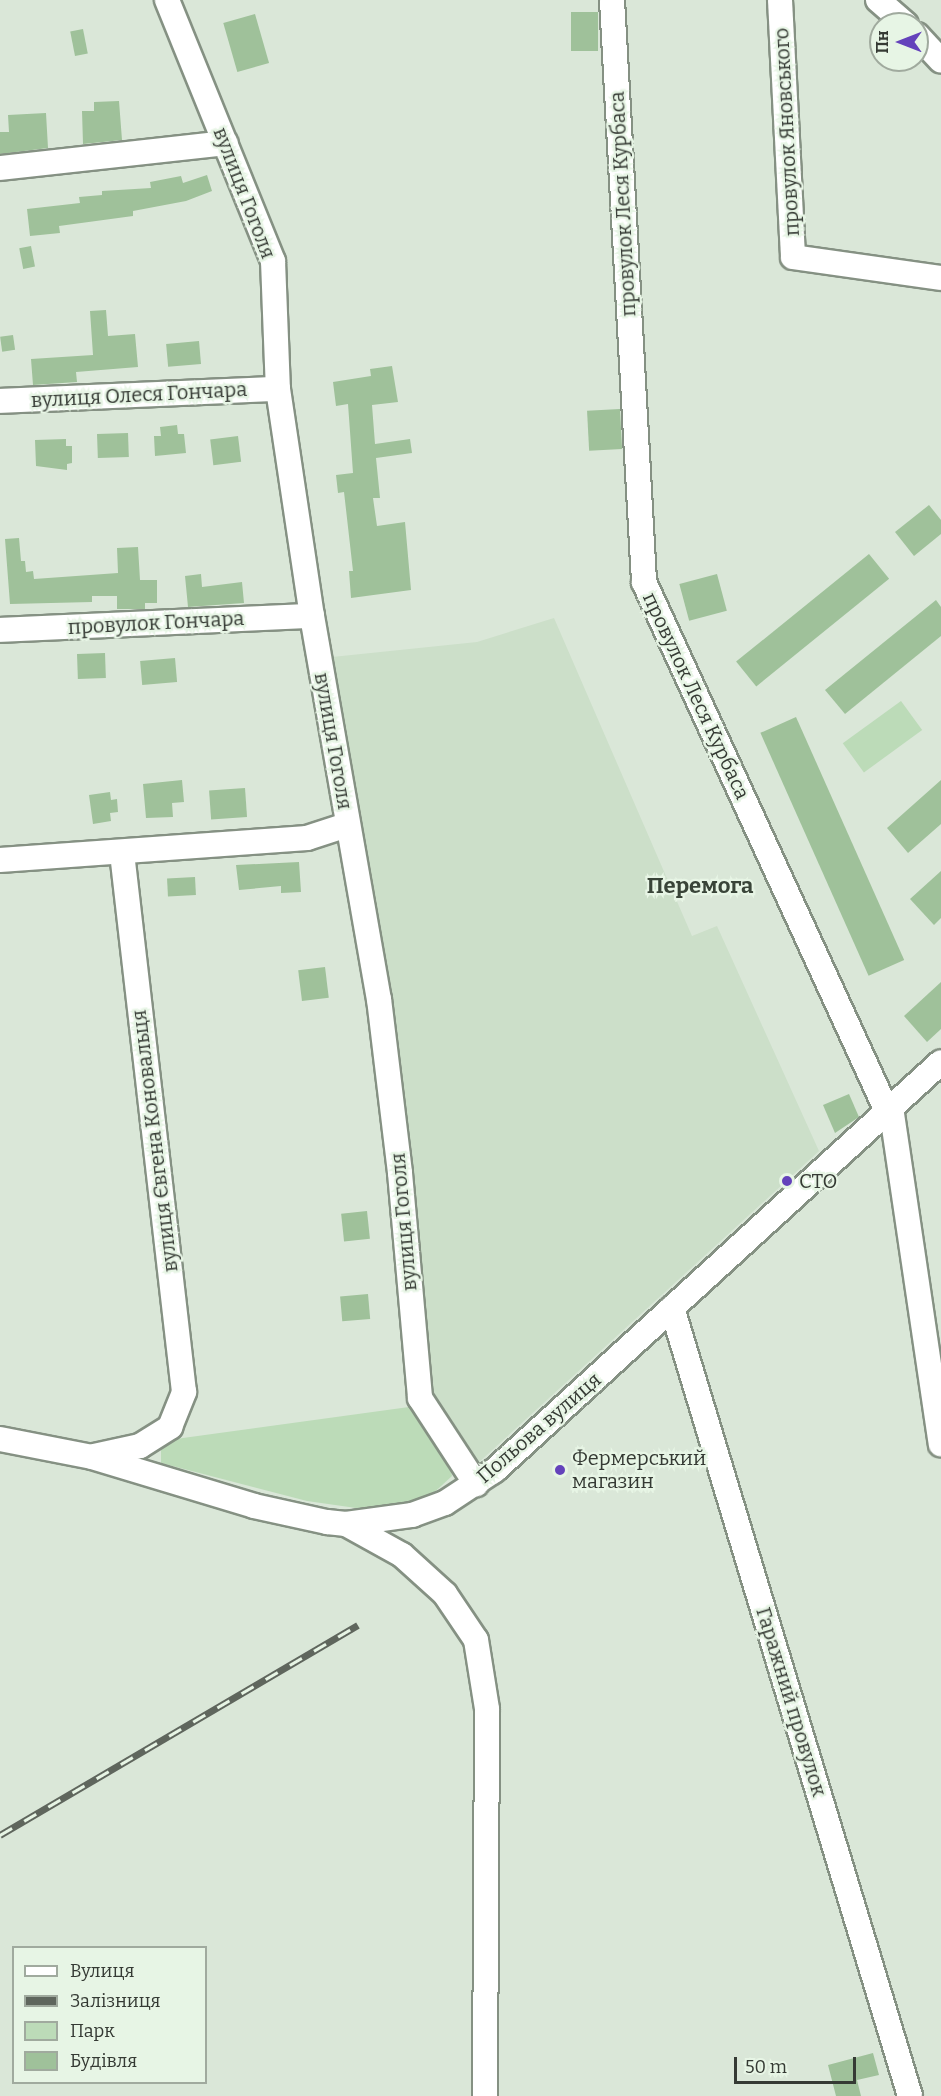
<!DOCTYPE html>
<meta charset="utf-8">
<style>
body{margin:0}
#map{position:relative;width:941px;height:2096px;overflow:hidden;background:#dae7d8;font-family:Bitter,serif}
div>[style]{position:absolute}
.built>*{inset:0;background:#ccdfc9}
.green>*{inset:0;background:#bcdbb8;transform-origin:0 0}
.building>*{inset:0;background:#9fc19a;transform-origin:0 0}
.roads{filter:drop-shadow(2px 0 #859183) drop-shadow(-2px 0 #859183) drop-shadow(0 2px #859183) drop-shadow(0 -2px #859183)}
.minor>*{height:24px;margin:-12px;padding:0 12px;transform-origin:12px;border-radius:12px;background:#fff}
.rail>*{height:7px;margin-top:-3.5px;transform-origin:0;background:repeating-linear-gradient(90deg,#e7f5e5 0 14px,#5f665d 0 28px);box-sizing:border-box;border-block:2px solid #5f665d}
.dots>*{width:16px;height:16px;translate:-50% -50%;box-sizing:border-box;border:3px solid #e7f5e5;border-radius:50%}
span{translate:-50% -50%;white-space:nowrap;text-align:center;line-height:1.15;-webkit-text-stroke:4.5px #e7f5e5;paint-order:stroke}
.street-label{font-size:20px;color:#353a34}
.poi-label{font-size:20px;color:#353a34}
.left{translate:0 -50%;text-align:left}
.quarter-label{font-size:22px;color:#394438;font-weight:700}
.legend{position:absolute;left:12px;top:1946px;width:195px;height:138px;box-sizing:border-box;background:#e7f5e5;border:2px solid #a0aa9e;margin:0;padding:8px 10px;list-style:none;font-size:18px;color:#353a34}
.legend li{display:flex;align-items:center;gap:12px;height:30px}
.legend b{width:30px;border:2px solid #a0aa9e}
.north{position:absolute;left:869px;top:12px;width:60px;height:60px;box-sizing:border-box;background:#e7f5e5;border:2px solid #a0aa9e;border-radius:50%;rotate:270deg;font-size:16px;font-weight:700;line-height:24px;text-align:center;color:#353a34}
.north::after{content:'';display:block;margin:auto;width:21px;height:27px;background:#6442bb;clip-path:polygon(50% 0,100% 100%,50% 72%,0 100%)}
.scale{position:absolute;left:734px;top:2057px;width:122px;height:27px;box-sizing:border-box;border:3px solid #353a34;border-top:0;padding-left:8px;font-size:18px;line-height:21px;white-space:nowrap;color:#353a34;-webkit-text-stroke:4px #e7f5e5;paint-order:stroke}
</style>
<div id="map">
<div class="built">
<i style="clip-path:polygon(554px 618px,692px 936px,717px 926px,819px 1151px,478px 1463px,428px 1396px,332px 681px,332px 657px,477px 642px)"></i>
</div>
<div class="green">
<i style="left:901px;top:701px;width:36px;height:72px;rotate:54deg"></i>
<i style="clip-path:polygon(409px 1407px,419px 1410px,448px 1455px,452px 1476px,428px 1498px,395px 1509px,363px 1509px,307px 1501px,161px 1463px,161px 1441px)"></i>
</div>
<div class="building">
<i style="left:571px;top:12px;width:27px;height:39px"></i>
<i style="left:255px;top:14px;width:51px;height:33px;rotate:74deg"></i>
<i style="left:83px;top:29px;width:25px;height:13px;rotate:79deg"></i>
<i style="clip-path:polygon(119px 101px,122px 140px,83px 144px,82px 111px,94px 111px,94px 102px)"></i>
<i style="clip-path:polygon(46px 113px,48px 148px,0 154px,0 132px,9px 132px,8px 115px)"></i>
<i style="clip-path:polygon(207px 175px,212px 191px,186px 201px,133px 211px,133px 216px,59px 226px,60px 233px,30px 236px,27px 209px,80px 203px,79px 197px,102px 195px,102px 191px,151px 188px,150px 182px,181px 176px,183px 183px)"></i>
<i style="left:31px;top:246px;width:21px;height:12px;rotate:79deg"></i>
<i style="clip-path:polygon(106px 310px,108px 336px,135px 334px,138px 367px,76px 372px,77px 382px,33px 385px,31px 359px,93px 355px,90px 311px)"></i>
<i style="left:13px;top:335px;width:15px;height:13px;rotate:82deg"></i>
<i style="left:199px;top:341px;width:23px;height:33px;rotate:85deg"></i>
<i style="clip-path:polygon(392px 366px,398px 402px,372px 405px,375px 444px,410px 439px,412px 453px,376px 458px,380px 498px,373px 498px,377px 526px,405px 522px,411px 590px,351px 598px,349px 571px,353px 571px,344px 492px,338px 493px,336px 475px,353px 473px,348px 404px,336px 406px,333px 382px,371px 376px,370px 369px)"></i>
<i style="left:620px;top:409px;width:40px;height:33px;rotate:87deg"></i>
<i style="clip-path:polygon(177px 425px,178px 434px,184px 434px,186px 453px,155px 456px,154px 436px,161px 436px,160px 427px)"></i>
<i style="left:128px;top:433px;width:24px;height:31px;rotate:88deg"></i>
<i style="left:238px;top:436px;width:26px;height:28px;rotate:83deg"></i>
<i style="clip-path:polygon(66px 439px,66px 446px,72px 446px,72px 463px,67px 464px,67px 470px,36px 466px,35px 440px)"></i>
<i style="clip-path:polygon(929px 505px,941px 520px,941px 534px,914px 556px,895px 532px)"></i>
<i style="clip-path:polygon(19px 538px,21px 561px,25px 561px,26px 572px,33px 571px,34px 579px,118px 573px,117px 548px,138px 547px,140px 580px,157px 580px,157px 603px,145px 603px,145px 609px,117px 609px,117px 596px,92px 596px,92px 602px,10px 604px,5px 539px)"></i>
<i style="left:869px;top:554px;width:32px;height:171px;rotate:51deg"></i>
<i style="clip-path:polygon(201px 574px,202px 587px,242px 582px,244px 603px,188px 607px,185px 576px)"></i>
<i style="left:717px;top:574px;width:38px;height:39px;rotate:75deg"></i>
<i style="clip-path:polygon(936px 600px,941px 607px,941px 636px,845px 714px,825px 690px)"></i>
<i style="left:105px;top:653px;width:25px;height:28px;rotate:88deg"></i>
<i style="left:175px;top:658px;width:24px;height:35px;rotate:85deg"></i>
<i style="left:796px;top:717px;width:266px;height:39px;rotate:66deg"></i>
<i style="clip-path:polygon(182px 780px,184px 802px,172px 803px,173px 817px,146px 818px,143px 784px)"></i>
<i style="clip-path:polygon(941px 780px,941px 824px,908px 853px,887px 828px)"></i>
<i style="left:245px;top:788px;width:29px;height:36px;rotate:86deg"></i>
<i style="clip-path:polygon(110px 792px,111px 800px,117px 799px,118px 812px,110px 813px,111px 821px,93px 824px,89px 795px)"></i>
<i style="clip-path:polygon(299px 862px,301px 892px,281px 893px,281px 886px,239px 890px,236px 865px)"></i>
<i style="clip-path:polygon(941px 871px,941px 918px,934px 925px,910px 899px)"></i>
<i style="left:195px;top:877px;width:18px;height:28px;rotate:87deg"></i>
<i style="left:325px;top:967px;width:31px;height:27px;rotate:83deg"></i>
<i style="clip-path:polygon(941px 982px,941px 1029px,927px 1042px,904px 1016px)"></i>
<i style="clip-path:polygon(849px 1094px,859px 1117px,835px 1133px,823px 1105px)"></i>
<i style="left:367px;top:1211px;width:28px;height:26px;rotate:84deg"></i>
<i style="left:368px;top:1294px;width:25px;height:28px;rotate:85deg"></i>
<i style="clip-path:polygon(873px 2053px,879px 2075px,857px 2080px,861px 2096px,836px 2096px,828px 2065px)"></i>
</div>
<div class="roads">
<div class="minor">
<i style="left:167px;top:0;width:282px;rotate:67.9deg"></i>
<i style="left:273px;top:261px;width:128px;rotate:87.8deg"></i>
<i style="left:278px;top:389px;width:230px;rotate:81.5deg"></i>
<i style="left:312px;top:616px;width:389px;rotate:80.1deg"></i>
<i style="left:379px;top:999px;width:175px;rotate:83.1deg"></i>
<i style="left:400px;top:1173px;width:226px;rotate:84.9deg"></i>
<i style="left:420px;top:1398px;width:103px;rotate:56.9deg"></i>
<i style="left:612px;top:0;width:583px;rotate:86.85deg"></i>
<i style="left:644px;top:582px;width:582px;rotate:65.33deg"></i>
<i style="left:780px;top:0;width:257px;rotate:87.1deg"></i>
<i style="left:793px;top:257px;width:149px;rotate:8.1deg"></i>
<i style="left:878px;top:0;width:37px;rotate:41deg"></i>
<i style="left:917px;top:35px;width:35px;rotate:47deg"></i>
<i style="left:0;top:168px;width:227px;rotate:-6.3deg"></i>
<i style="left:0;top:401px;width:278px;rotate:-2.5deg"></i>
<i style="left:0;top:630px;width:312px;rotate:-2.6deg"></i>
<i style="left:0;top:860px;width:308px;rotate:-4.1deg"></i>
<i style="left:307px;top:838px;width:42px;rotate:-18deg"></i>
<i style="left:891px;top:1107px;width:341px;rotate:81.6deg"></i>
<i style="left:672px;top:1308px;width:823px;rotate:73.19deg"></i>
<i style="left:0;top:1439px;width:94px;rotate:11.1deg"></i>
<i style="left:92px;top:1457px;width:169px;rotate:16.8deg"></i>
<i style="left:254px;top:1506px;width:75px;rotate:12.4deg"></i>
<i style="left:327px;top:1522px;width:19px;rotate:6deg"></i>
<i style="left:346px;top:1524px;width:67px;rotate:-7.8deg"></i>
<i style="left:412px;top:1515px;width:35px;rotate:-20deg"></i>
<i style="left:445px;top:1503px;width:60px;rotate:-33.4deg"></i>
<i style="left:495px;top:1470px;width:604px;rotate:-42.45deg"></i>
<i style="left:94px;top:1456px;width:47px;rotate:-12.3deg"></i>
<i style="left:140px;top:1446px;width:36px;rotate:-32deg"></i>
<i style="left:170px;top:1427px;width:38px;rotate:-68deg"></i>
<i style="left:184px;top:1392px;width:543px;rotate:-96.56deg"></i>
<i style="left:346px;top:1524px;width:64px;rotate:29deg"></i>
<i style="left:402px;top:1555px;width:58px;rotate:42.2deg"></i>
<i style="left:445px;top:1594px;width:55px;rotate:56deg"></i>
<i style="left:476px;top:1640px;width:70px;rotate:80.9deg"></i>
<i style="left:487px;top:1709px;width:387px;rotate:90.3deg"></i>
</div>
</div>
<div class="rail">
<i style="left:0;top:1835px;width:415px;rotate:-30.4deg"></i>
</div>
<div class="dots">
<i style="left:787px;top:1181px;background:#6442bb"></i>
<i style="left:560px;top:1470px;background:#6442bb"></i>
</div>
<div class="street-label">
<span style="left:787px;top:132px;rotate:-93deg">провулок Яновського</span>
<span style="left:244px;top:193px;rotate:69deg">вулиця Гоголя</span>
<span style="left:623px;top:204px;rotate:-93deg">провулок Леся Курбаса</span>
<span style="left:139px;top:395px;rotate:-3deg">вулиця Олеся Гончара</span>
<span style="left:156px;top:623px;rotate:-3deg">провулок Гончара</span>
<span style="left:696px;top:696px;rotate:65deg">провулок Леся Курбаса</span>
<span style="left:333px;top:741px;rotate:80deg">вулиця Гоголя</span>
<span style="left:155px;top:1141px;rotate:-97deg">вулиця Євгена Коновальця</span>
<span style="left:404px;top:1222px;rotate:-95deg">вулиця Гоголя</span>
<span style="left:539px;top:1428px;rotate:-41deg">Польова вулиця</span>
<span style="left:791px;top:1702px;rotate:73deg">Гаражний провулок</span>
</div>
<div class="poi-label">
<span class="left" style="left:799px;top:1181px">СТО</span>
<span class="left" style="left:572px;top:1470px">Фермерський<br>магазин</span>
</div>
<div class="quarter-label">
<span style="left:700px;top:886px">Перемога</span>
</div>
<ul class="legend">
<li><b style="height:8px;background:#fff"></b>Вулиця</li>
<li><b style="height:8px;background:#5f665d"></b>Залізниця</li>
<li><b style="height:16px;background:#bcdbb8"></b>Парк</li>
<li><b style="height:16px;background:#9fc19a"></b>Будівля</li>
</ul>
<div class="north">Пн</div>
<div class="scale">50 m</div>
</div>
